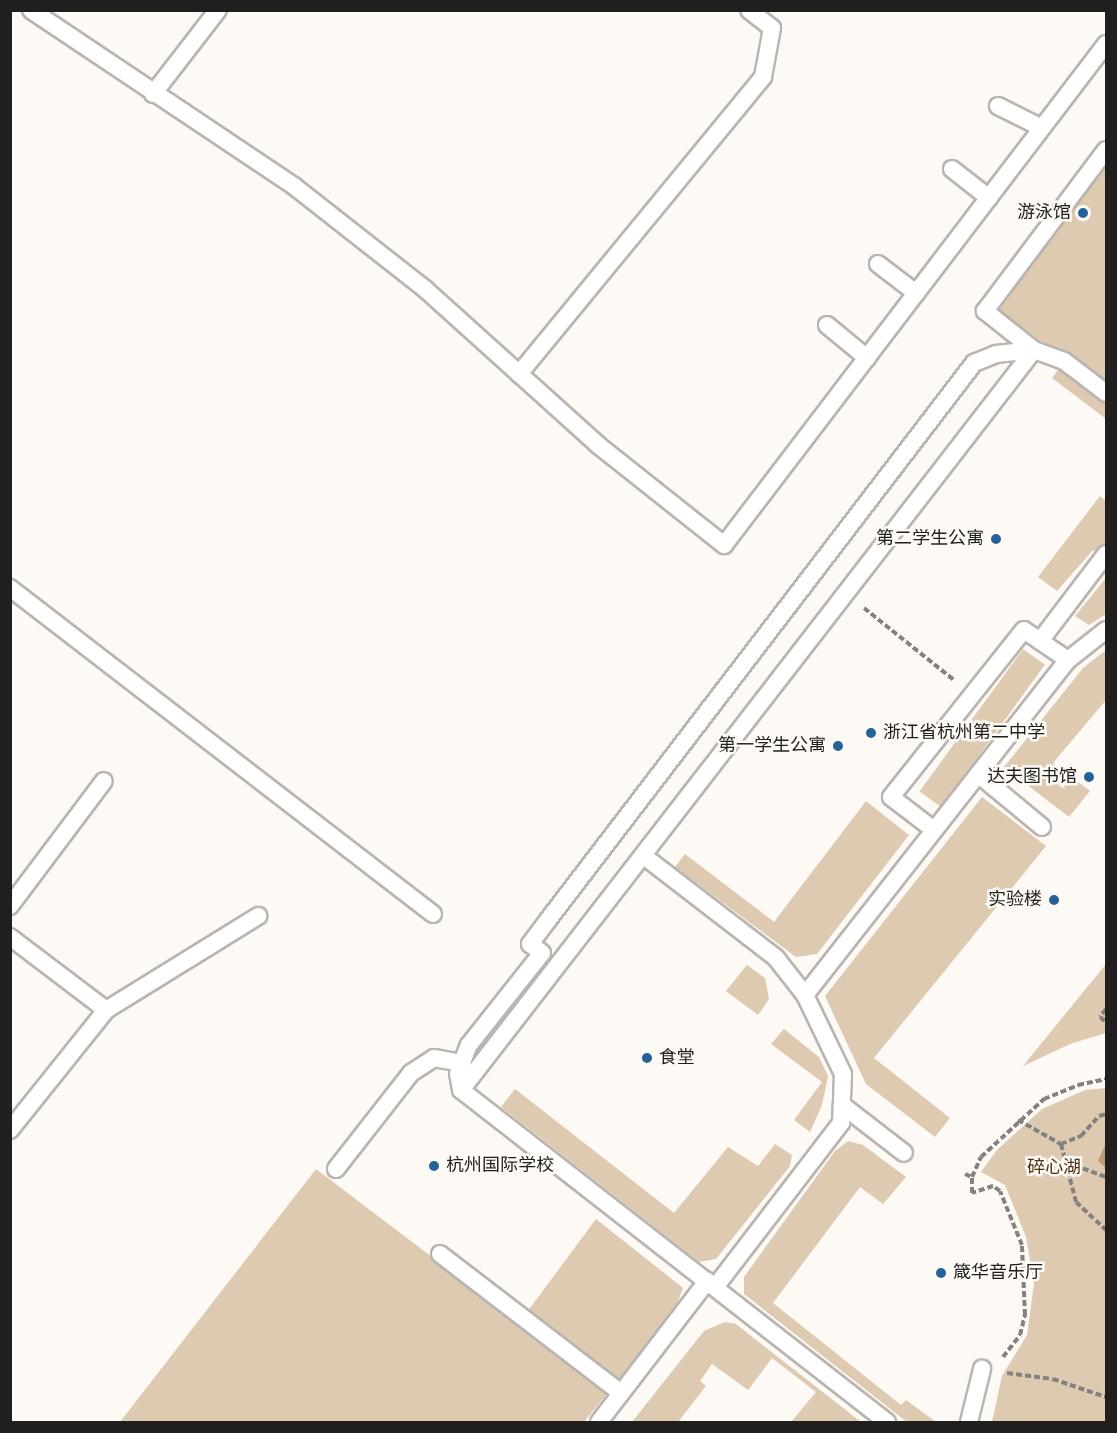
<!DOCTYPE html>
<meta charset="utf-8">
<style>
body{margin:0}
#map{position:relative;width:1117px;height:1433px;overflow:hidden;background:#fdf9f4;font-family:"Alegreya Sans","Noto Sans SC",sans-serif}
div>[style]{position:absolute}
.green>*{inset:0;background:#dec9b1;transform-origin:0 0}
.water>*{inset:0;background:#bb9a75}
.path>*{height:4px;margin-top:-2px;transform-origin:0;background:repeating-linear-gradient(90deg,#84817e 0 6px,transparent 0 9px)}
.roads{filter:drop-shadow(2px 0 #b9b5b0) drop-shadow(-2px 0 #b9b5b0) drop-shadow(0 2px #b9b5b0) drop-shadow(0 -2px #b9b5b0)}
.lane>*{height:16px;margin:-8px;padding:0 8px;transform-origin:8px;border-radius:8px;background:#fff}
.dots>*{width:16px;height:16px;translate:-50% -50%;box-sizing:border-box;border:3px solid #fdf9f4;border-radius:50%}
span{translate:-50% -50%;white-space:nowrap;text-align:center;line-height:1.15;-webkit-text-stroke:5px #fdf9f4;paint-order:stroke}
.poi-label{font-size:18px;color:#201f1d}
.right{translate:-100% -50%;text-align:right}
.left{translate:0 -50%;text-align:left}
.park-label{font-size:18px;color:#493112}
.frame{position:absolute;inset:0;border:12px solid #201f1d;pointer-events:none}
</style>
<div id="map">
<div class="green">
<i style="clip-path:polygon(1106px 150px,1106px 382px,1067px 351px,1035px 340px,995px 307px)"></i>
<i style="clip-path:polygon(1060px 367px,1106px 402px,1106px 419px,1052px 378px)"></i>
<i style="clip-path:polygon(1100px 496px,1106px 501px,1106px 562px,1093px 550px,1057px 591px,1038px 577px)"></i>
<i style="clip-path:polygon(1106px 578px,1106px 614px,1089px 625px,1075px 616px)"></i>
<i style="left:1023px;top:649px;width:27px;height:176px;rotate:36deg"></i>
<i style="clip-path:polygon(1106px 650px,1106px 700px,1053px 763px,1090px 791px,1069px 817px,1004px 767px,1083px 668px)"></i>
<i style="clip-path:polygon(982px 797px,1046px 846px,874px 1058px,950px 1118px,935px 1137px,866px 1084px,825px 996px)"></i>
<i style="clip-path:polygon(866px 801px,909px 835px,817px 954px,796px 957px,675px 867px,685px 854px,774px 922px)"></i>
<i style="clip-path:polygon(1106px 964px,1106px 1033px,1070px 1044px,1023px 1066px)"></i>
<i style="clip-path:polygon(747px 965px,765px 978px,769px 999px,758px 1015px,726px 991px)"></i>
<i style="clip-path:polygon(784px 1029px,819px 1057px,828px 1076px,822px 1105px,810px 1132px,794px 1120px,822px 1082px,771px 1044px)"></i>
<i style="clip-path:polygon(1106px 1088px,1106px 1422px,992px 1422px,1002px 1376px,1027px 1335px,1034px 1284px,1026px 1237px,1005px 1185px,981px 1172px,997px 1150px,1042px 1109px,1085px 1090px)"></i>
<i style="clip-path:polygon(515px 1089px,674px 1213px,728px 1147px,758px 1166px,775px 1144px,792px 1155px,790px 1166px,716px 1259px,699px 1262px,501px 1107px)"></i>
<i style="clip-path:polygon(848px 1141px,863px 1145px,906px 1177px,883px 1204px,860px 1187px,773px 1303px,901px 1405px,906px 1400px,936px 1422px,907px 1422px,744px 1294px,744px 1277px,835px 1151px)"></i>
<i style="clip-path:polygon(316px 1169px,519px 1323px,596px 1219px,683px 1288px,675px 1309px,584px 1422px,120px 1422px)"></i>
<i style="clip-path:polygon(725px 1322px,736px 1324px,861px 1422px,791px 1422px,816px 1392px,772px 1358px,748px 1390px,712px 1364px,700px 1381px,706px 1386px,678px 1422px,632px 1422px,704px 1331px)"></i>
</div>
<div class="water">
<i style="clip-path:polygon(1106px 1143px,1106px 1168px,1098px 1161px)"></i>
</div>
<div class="path">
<i style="left:864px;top:608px;width:115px;rotate:38.7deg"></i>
<i style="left:1106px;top:1009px;width:10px;rotate:127deg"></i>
<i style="left:1100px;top:1017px;width:8px;rotate:40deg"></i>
<i style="left:1018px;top:1120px;width:49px;rotate:29.2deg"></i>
<i style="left:1061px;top:1144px;width:60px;rotate:75.5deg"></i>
<i style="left:1076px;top:1202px;width:41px;rotate:43deg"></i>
<i style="left:1061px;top:1144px;width:22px;rotate:-22deg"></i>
<i style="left:1081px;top:1136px;width:27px;rotate:-48deg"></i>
<i style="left:1099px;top:1116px;width:7px;rotate:-16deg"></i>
<i style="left:1066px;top:1162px;width:43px;rotate:20.6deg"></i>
<i style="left:965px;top:1174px;width:8px;rotate:23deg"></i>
<i style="left:1003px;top:1357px;width:28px;rotate:-52deg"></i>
<i style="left:1020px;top:1335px;width:21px;rotate:-76deg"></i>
<i style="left:1025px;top:1315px;width:70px;rotate:-92.5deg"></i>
<i style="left:1022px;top:1245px;width:58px;rotate:-112.2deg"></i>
<i style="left:1000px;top:1191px;width:9px;rotate:-144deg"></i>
<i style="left:993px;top:1186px;width:22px;rotate:162deg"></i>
<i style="left:972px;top:1193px;width:16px;rotate:-90deg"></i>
<i style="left:972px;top:1177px;width:22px;rotate:-66deg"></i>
<i style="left:981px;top:1157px;width:86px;rotate:-42.6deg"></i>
<i style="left:1044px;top:1099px;width:37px;rotate:-22deg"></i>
<i style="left:1078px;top:1085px;width:29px;rotate:-12deg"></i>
<i style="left:1007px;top:1373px;width:46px;rotate:7.4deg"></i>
<i style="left:1053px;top:1379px;width:56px;rotate:18.8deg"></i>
</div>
<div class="roads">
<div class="lane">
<i style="left:31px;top:10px;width:318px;rotate:33.8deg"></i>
<i style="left:295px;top:187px;width:165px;rotate:38.1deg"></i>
<i style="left:425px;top:289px;width:233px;rotate:42deg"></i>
<i style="left:598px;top:445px;width:161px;rotate:38.4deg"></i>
<i style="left:724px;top:545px;width:630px;rotate:-52.68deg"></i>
<i style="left:153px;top:94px;width:106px;rotate:-52.3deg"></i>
<i style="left:998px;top:106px;width:49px;rotate:26.6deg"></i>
<i style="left:952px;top:169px;width:47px;rotate:38.1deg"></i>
<i style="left:878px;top:264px;width:48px;rotate:37.3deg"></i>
<i style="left:827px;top:325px;width:52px;rotate:39.5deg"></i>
<i style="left:1034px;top:350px;width:63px;rotate:-141.5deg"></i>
<i style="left:985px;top:311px;width:201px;rotate:-53.1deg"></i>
<i style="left:519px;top:374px;width:384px;rotate:-50.6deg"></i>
<i style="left:763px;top:77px;width:50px;rotate:-79.6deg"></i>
<i style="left:772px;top:28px;width:29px;rotate:-142deg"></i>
<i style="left:10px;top:588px;width:534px;rotate:37.62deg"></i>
<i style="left:1040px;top:641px;width:109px;rotate:-52.8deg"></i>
<i style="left:978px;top:774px;width:83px;rotate:39.6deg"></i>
<i style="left:934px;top:830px;width:54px;rotate:-142.5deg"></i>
<i style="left:891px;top:797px;width:213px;rotate:-51.5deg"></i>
<i style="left:1024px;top:630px;width:53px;rotate:34.3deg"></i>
<i style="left:645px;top:857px;width:165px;rotate:37.6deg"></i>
<i style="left:776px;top:958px;width:47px;rotate:51.9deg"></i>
<i style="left:805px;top:995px;width:88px;rotate:64.3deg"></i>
<i style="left:843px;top:1074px;width:49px;rotate:92.3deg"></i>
<i style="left:841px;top:1123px;width:207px;rotate:127.5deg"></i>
<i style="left:10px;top:906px;width:156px;rotate:-53.1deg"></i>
<i style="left:10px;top:937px;width:121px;rotate:37.2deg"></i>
<i style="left:805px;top:995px;width:426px;rotate:-51.9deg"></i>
<i style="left:1068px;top:660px;width:48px;rotate:-38.3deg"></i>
<i style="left:461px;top:1090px;width:936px;rotate:-52.25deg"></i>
<i style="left:1034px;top:350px;width:32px;rotate:20deg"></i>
<i style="left:1064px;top:361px;width:53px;rotate:37.3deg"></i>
<i style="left:842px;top:1105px;width:78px;rotate:37.7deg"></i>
<i style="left:10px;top:1130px;width:154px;rotate:-51.3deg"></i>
<i style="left:106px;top:1010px;width:179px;rotate:-31.7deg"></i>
<i style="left:336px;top:1169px;width:122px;rotate:-52deg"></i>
<i style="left:411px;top:1073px;width:27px;rotate:-33deg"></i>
<i style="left:434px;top:1058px;width:29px;rotate:10deg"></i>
<i style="left:440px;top:1254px;width:228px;rotate:37.5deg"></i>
<i style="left:599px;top:1422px;width:178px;rotate:-52.5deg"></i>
<i style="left:887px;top:1422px;width:540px;rotate:-142.07deg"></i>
<i style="left:461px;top:1090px;width:17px;rotate:-100deg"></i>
<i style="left:458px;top:1073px;width:30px;rotate:-69deg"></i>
<i style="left:469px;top:1045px;width:117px;rotate:-51.6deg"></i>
<i style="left:542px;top:953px;width:15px;rotate:-143deg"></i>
<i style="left:530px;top:944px;width:30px;rotate:-53deg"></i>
<i style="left:548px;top:920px;width:701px;rotate:-52.59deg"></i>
<i style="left:974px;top:363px;width:24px;rotate:-22deg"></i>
<i style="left:996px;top:354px;width:38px;rotate:-6deg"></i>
<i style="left:969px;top:1422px;width:55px;rotate:-76.2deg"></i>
</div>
</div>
<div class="dots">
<i style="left:1083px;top:213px;background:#266299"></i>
<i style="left:996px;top:539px;background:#266299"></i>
<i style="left:871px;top:733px;background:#266299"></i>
<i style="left:838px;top:746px;background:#266299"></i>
<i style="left:1089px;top:777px;background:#266299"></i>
<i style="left:1054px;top:900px;background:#266299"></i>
<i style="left:647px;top:1058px;background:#266299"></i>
<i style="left:434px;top:1166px;background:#266299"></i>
<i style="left:941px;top:1273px;background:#266299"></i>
</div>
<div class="poi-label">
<span class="right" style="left:1071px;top:213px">游泳馆</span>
<span class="right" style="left:984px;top:539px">第二学生公寓</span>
<span class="left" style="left:883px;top:733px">浙江省杭州第二中学</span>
<span class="right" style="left:826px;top:746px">第一学生公寓</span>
<span class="right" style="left:1077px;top:777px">达夫图书馆</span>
<span class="right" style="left:1042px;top:900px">实验楼</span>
<span class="left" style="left:659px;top:1058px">食堂</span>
<span class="left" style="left:446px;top:1166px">杭州国际学校</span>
<span class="left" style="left:953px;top:1273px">箴华音乐厅</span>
</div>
<div class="park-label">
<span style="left:1054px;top:1168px">碎心湖</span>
</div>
<div class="frame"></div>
</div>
